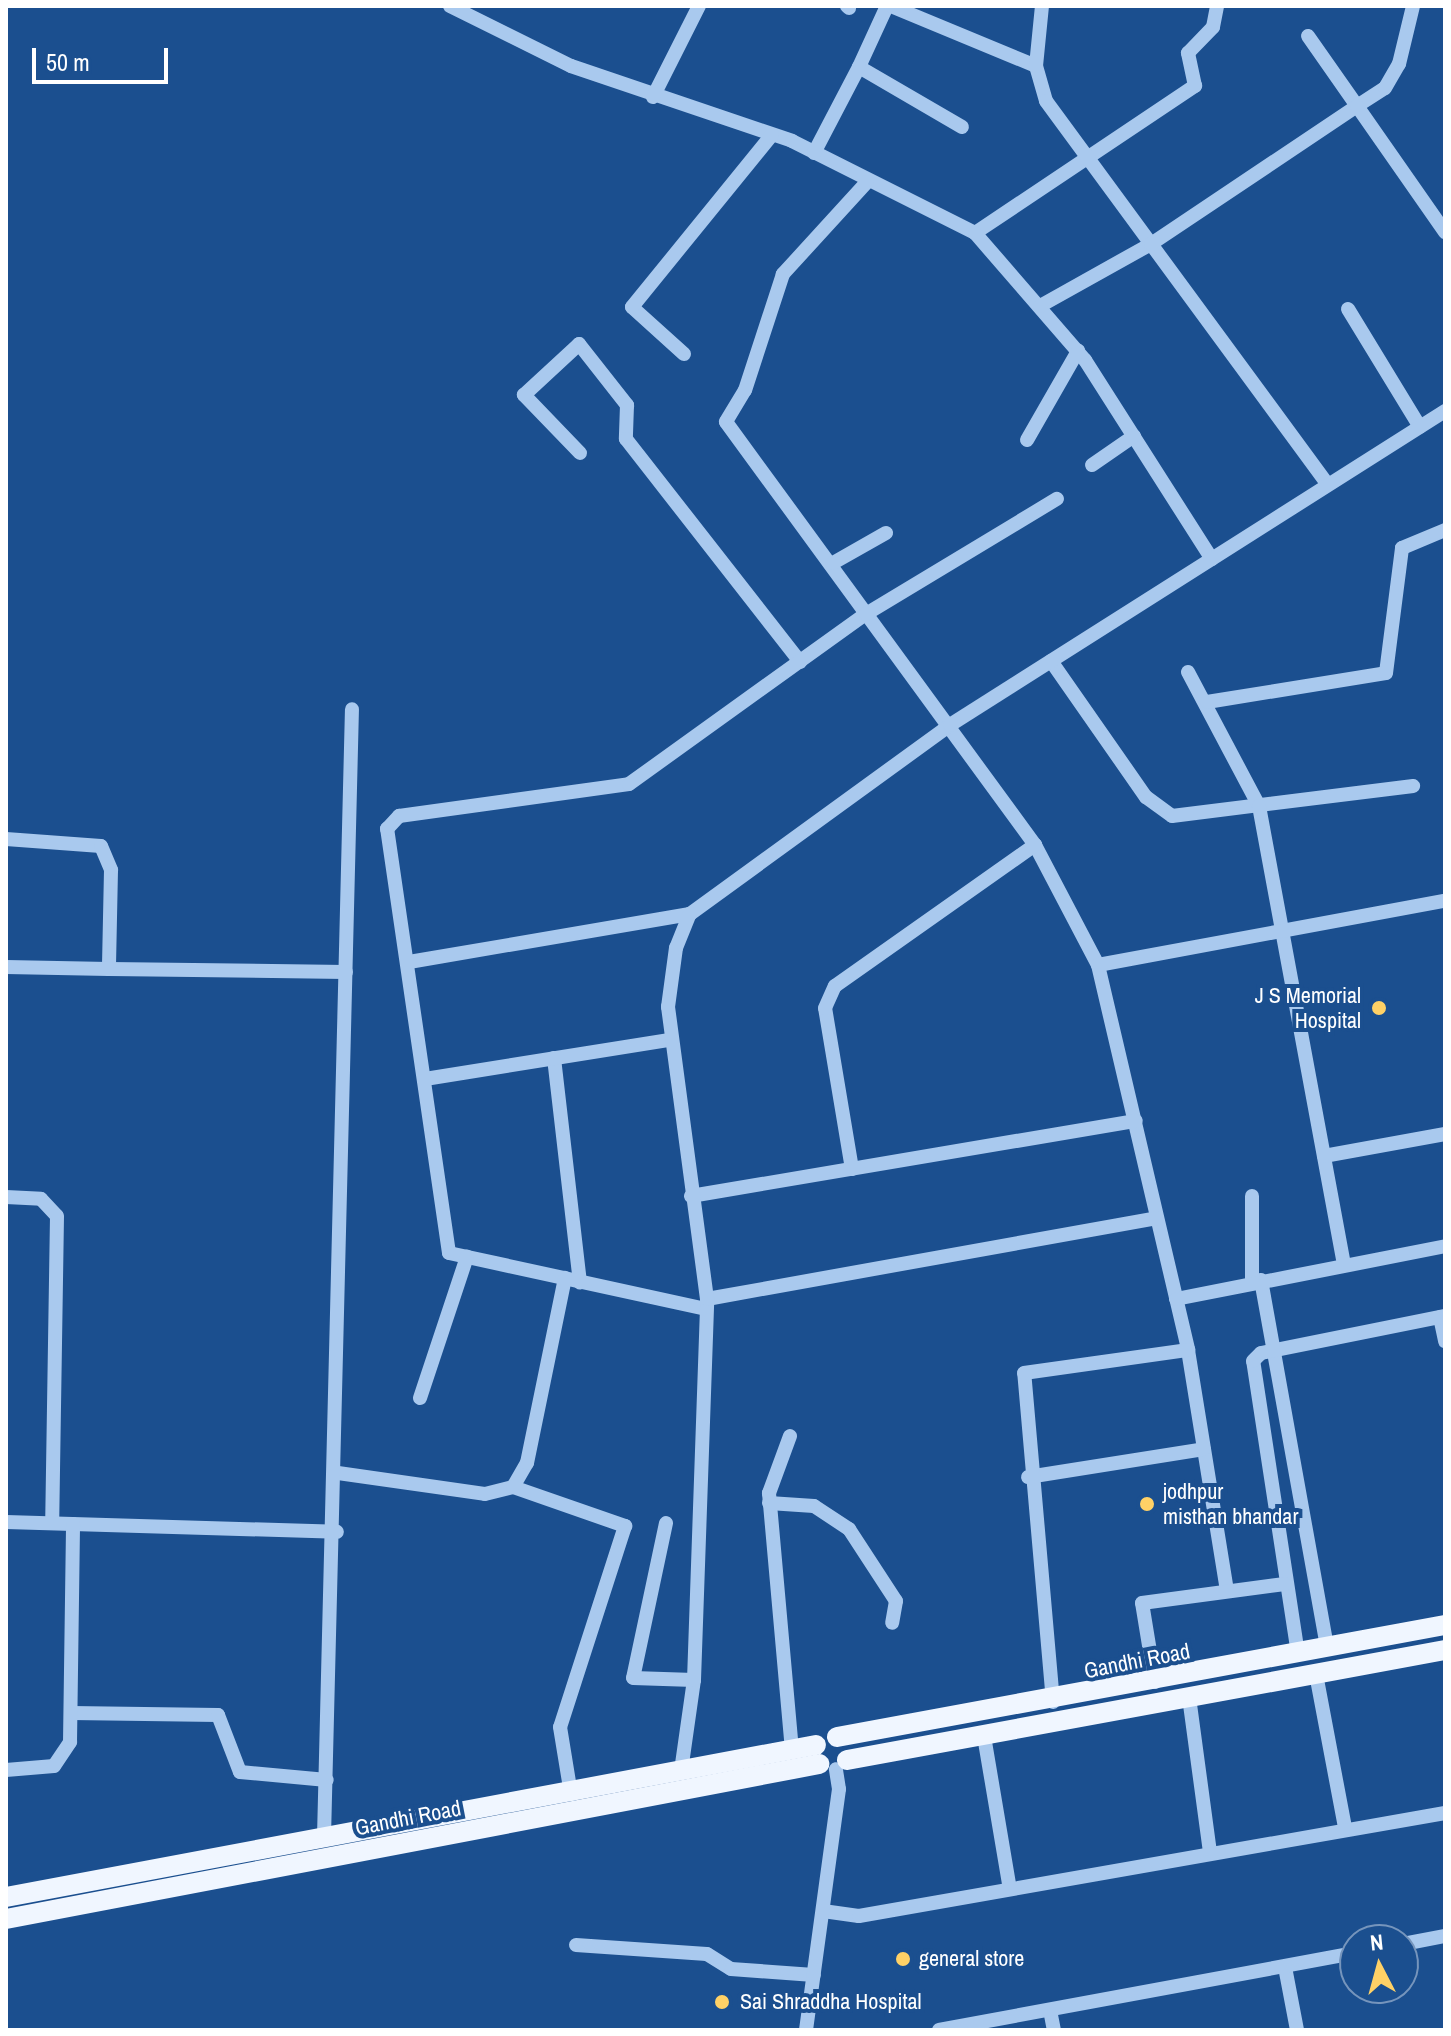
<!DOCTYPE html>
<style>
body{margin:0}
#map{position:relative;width:1451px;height:2036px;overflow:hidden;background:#1b4f8f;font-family:"Archivo Narrow",sans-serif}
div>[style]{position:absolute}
.minor>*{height:14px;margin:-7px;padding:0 7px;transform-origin:7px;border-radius:7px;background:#a9c9ee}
.major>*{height:20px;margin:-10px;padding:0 10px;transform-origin:10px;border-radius:10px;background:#f0f6ff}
.dots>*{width:22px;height:22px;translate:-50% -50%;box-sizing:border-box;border:4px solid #1b4f8f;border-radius:50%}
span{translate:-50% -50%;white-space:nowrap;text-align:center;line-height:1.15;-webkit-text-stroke:8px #1b4f8f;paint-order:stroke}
.poi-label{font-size:22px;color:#fff}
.right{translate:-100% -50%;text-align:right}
.left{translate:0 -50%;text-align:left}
.street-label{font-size:22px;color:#fff}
.frame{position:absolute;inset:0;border:8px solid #fff;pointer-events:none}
.north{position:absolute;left:1339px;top:1924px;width:80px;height:80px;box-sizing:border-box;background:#1b4f8f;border:2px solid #7695bc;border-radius:50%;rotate:354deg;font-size:22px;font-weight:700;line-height:32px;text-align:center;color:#fff}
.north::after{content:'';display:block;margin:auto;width:28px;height:36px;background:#ffd166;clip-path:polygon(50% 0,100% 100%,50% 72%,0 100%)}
.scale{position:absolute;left:32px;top:48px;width:136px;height:36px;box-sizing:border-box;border:4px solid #fff;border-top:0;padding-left:10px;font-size:24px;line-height:28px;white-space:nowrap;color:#fff;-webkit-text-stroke:6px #1b4f8f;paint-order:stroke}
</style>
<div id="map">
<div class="minor">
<i style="left:450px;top:6px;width:135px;rotate:26.4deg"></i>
<i style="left:571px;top:66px;width:233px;rotate:18.7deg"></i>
<i style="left:792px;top:141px;width:205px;rotate:26.7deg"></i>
<i style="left:975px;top:233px;width:265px;rotate:-33.8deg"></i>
<i style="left:1195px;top:86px;width:34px;rotate:-102deg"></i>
<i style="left:1188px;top:53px;width:36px;rotate:-46deg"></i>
<i style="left:1213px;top:27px;width:21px;rotate:-79deg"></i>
<i style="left:847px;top:6px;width:3px;rotate:45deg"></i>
<i style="left:887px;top:6px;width:67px;rotate:114.7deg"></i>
<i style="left:859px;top:67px;width:119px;rotate:30.2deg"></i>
<i style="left:891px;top:6px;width:157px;rotate:22.5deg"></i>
<i style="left:1036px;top:66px;width:36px;rotate:74deg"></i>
<i style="left:1046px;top:101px;width:476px;rotate:53.7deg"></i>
<i style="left:1308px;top:36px;width:85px;rotate:55deg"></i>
<i style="left:1357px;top:106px;width:33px;rotate:-33deg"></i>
<i style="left:1385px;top:88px;width:28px;rotate:-60deg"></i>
<i style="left:1399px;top:64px;width:60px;rotate:-76.4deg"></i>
<i style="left:1036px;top:66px;width:60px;rotate:-84.3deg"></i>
<i style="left:653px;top:97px;width:102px;rotate:-63.2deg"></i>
<i style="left:814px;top:153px;width:97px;rotate:-62.4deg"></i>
<i style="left:867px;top:182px;width:125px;rotate:132.4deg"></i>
<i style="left:783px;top:274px;width:122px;rotate:108.1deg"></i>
<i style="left:745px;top:390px;width:37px;rotate:121deg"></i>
<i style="left:726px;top:422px;width:524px;rotate:53.85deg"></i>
<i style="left:1035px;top:845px;width:136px;rotate:62.3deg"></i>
<i style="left:1098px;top:965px;width:395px;rotate:76.8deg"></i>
<i style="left:1188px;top:1350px;width:244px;rotate:80.8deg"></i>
<i style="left:975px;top:233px;width:168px;rotate:49.1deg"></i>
<i style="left:1085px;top:360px;width:236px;rotate:57.5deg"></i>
<i style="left:1040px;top:306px;width:127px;rotate:-29.2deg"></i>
<i style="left:1151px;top:244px;width:248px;rotate:-33.8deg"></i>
<i style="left:1357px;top:106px;width:154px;rotate:55.1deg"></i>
<i style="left:1348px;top:309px;width:138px;rotate:58.6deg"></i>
<i style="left:684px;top:354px;width:70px;rotate:-137.9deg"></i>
<i style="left:632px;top:307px;width:222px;rotate:-50.9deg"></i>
<i style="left:1027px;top:440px;width:103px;rotate:-60.2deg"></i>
<i style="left:580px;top:453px;width:81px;rotate:-134deg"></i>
<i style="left:524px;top:395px;width:75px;rotate:-42.8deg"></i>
<i style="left:579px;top:344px;width:78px;rotate:51.8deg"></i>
<i style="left:627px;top:405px;width:34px;rotate:92deg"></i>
<i style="left:626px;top:439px;width:283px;rotate:52deg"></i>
<i style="left:1092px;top:465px;width:51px;rotate:-34.6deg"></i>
<i style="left:833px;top:563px;width:61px;rotate:-29.5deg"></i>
<i style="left:1051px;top:661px;width:166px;rotate:55.1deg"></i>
<i style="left:1146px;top:797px;width:32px;rotate:36deg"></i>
<i style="left:1172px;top:816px;width:243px;rotate:-7.1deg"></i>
<i style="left:1188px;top:672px;width:152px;rotate:62.1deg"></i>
<i style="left:1259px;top:806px;width:466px;rotate:79.5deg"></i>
<i style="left:1207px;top:702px;width:181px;rotate:-9.2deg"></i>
<i style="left:1386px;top:673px;width:126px;rotate:-82.7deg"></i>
<i style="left:1402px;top:548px;width:47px;rotate:-22.7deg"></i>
<i style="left:6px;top:839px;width:95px;rotate:4.2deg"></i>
<i style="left:101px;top:846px;width:26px;rotate:67deg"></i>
<i style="left:111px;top:870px;width:99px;rotate:91.2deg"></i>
<i style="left:109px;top:969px;width:237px;rotate:0.7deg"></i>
<i style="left:409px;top:962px;width:285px;rotate:-9.7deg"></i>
<i style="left:690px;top:914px;width:321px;rotate:-36deg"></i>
<i style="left:950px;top:725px;width:586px;rotate:-32.39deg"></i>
<i style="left:1098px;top:965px;width:353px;rotate:-10.5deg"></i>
<i style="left:6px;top:967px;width:103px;rotate:1.1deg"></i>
<i style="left:554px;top:1058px;width:226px;rotate:83.4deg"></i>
<i style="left:425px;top:1079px;width:246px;rotate:-9.1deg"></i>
<i style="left:1324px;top:1156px;width:123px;rotate:-10.3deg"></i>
<i style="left:852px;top:1169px;width:163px;rotate:-99.5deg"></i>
<i style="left:825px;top:1008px;width:24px;rotate:-66deg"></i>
<i style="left:835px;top:986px;width:245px;rotate:-35.2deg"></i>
<i style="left:691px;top:1196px;width:451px;rotate:-9.6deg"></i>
<i style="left:6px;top:1197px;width:35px;rotate:3deg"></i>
<i style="left:41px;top:1199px;width:23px;rotate:47deg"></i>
<i style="left:57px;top:1216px;width:307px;rotate:90.9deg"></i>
<i style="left:1261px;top:1280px;width:374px;rotate:79.8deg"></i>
<i style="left:1252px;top:1282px;width:86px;rotate:-90deg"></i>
<i style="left:707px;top:1299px;width:457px;rotate:-10.2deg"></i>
<i style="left:1176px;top:1299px;width:274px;rotate:-11.1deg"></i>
<i style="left:706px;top:1309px;width:263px;rotate:-167.7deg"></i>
<i style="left:449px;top:1253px;width:429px;rotate:-98.3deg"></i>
<i style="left:387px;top:829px;width:18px;rotate:-47deg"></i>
<i style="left:399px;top:816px;width:232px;rotate:-7.9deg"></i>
<i style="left:629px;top:784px;width:292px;rotate:-35.7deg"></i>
<i style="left:866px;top:614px;width:223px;rotate:-31.1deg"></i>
<i style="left:1440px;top:1317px;width:25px;rotate:78deg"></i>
<i style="left:420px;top:1398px;width:149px;rotate:-71.6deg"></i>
<i style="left:790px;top:1436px;width:61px;rotate:110.2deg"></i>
<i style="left:769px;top:1493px;width:258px;rotate:84.9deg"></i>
<i style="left:338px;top:1473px;width:148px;rotate:8.1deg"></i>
<i style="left:485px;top:1494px;width:29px;rotate:-14deg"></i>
<i style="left:513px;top:1487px;width:28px;rotate:-60deg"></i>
<i style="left:527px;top:1463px;width:189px;rotate:-78.4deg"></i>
<i style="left:1028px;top:1477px;width:178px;rotate:-9deg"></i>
<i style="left:513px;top:1487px;width:119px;rotate:19.2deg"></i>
<i style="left:625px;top:1526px;width:211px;rotate:107.9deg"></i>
<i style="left:560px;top:1727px;width:68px;rotate:80.7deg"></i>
<i style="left:769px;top:1503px;width:45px;rotate:3.8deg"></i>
<i style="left:814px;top:1506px;width:42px;rotate:33.3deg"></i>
<i style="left:849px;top:1529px;width:86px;rotate:56.9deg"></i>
<i style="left:896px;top:1601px;width:22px;rotate:100deg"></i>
<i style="left:6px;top:1522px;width:331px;rotate:1.7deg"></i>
<i style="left:666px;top:1523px;width:158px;rotate:102deg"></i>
<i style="left:633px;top:1678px;width:61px;rotate:1.9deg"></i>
<i style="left:1298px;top:1654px;width:296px;rotate:-98.7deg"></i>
<i style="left:1253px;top:1361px;width:11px;rotate:-45deg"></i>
<i style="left:1261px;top:1353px;width:188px;rotate:-11.4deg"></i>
<i style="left:1316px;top:1674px;width:156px;rotate:79.3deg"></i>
<i style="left:1155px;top:1682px;width:80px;rotate:-99.3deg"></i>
<i style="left:1142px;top:1603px;width:144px;rotate:-7.6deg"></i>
<i style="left:1189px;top:1697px;width:156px;rotate:82.3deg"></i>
<i style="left:1053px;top:1702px;width:330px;rotate:-95deg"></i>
<i style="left:1024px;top:1373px;width:166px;rotate:-8deg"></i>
<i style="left:71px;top:1713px;width:147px;rotate:0.8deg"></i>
<i style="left:218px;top:1715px;width:61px;rotate:68.9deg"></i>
<i style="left:240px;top:1772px;width:87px;rotate:5.3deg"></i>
<i style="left:984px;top:1736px;width:155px;rotate:80.4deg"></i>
<i style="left:6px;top:1770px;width:48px;rotate:-4.8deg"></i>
<i style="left:54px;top:1766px;width:29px;rotate:-56deg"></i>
<i style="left:70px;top:1742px;width:218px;rotate:-89.2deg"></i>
<i style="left:681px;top:1771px;width:92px;rotate:-81.9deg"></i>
<i style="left:694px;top:1680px;width:381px;rotate:-88deg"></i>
<i style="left:707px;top:1299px;width:295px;rotate:-97.6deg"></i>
<i style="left:668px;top:1007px;width:60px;rotate:-82.3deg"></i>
<i style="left:676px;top:948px;width:37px;rotate:-68deg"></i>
<i style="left:324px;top:1837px;width:1128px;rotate:-88.58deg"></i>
<i style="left:823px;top:1911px;width:36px;rotate:8deg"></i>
<i style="left:859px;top:1916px;width:595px;rotate:-9.97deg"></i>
<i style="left:1403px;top:1944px;width:43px;rotate:-10.8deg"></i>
<i style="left:576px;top:1945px;width:131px;rotate:3.9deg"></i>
<i style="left:707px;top:1954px;width:28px;rotate:32deg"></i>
<i style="left:731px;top:1969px;width:83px;rotate:4.1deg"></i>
<i style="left:1285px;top:1967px;width:64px;rotate:79.2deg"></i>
<i style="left:1050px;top:2010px;width:20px;rotate:79deg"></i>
<i style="left:806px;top:2030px;width:243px;rotate:-82.2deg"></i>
<i style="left:839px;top:1789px;width:20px;rotate:-99deg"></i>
<i style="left:939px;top:2030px;width:423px;rotate:-10.5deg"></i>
</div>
<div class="major">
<i style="left:837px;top:1737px;width:618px;rotate:-10.44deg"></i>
<i style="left:847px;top:1760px;width:608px;rotate:-10.42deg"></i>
<i style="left:6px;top:1897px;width:824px;rotate:-10.63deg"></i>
<i style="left:6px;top:1919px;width:828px;rotate:-10.79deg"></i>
</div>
<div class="dots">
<i style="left:1379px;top:1008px;background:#ffd166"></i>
<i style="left:1147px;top:1504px;background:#ffd166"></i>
<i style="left:903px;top:1959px;background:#ffd166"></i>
<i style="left:722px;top:2002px;background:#ffd166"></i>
</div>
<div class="poi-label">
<span class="right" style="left:1361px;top:1008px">J S Memorial<br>Hospital</span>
<span class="left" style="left:1163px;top:1504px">jodhpur<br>misthan bhandar</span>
<span class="left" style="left:919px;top:1959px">general store</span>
<span class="left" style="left:740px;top:2002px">Sai Shraddha Hospital</span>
</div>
<div class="street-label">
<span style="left:1137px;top:1661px;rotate:-11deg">Gandhi Road</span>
<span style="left:408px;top:1818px;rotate:-11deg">Gandhi Road</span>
</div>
<div class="frame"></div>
<div class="north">N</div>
<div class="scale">50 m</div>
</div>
